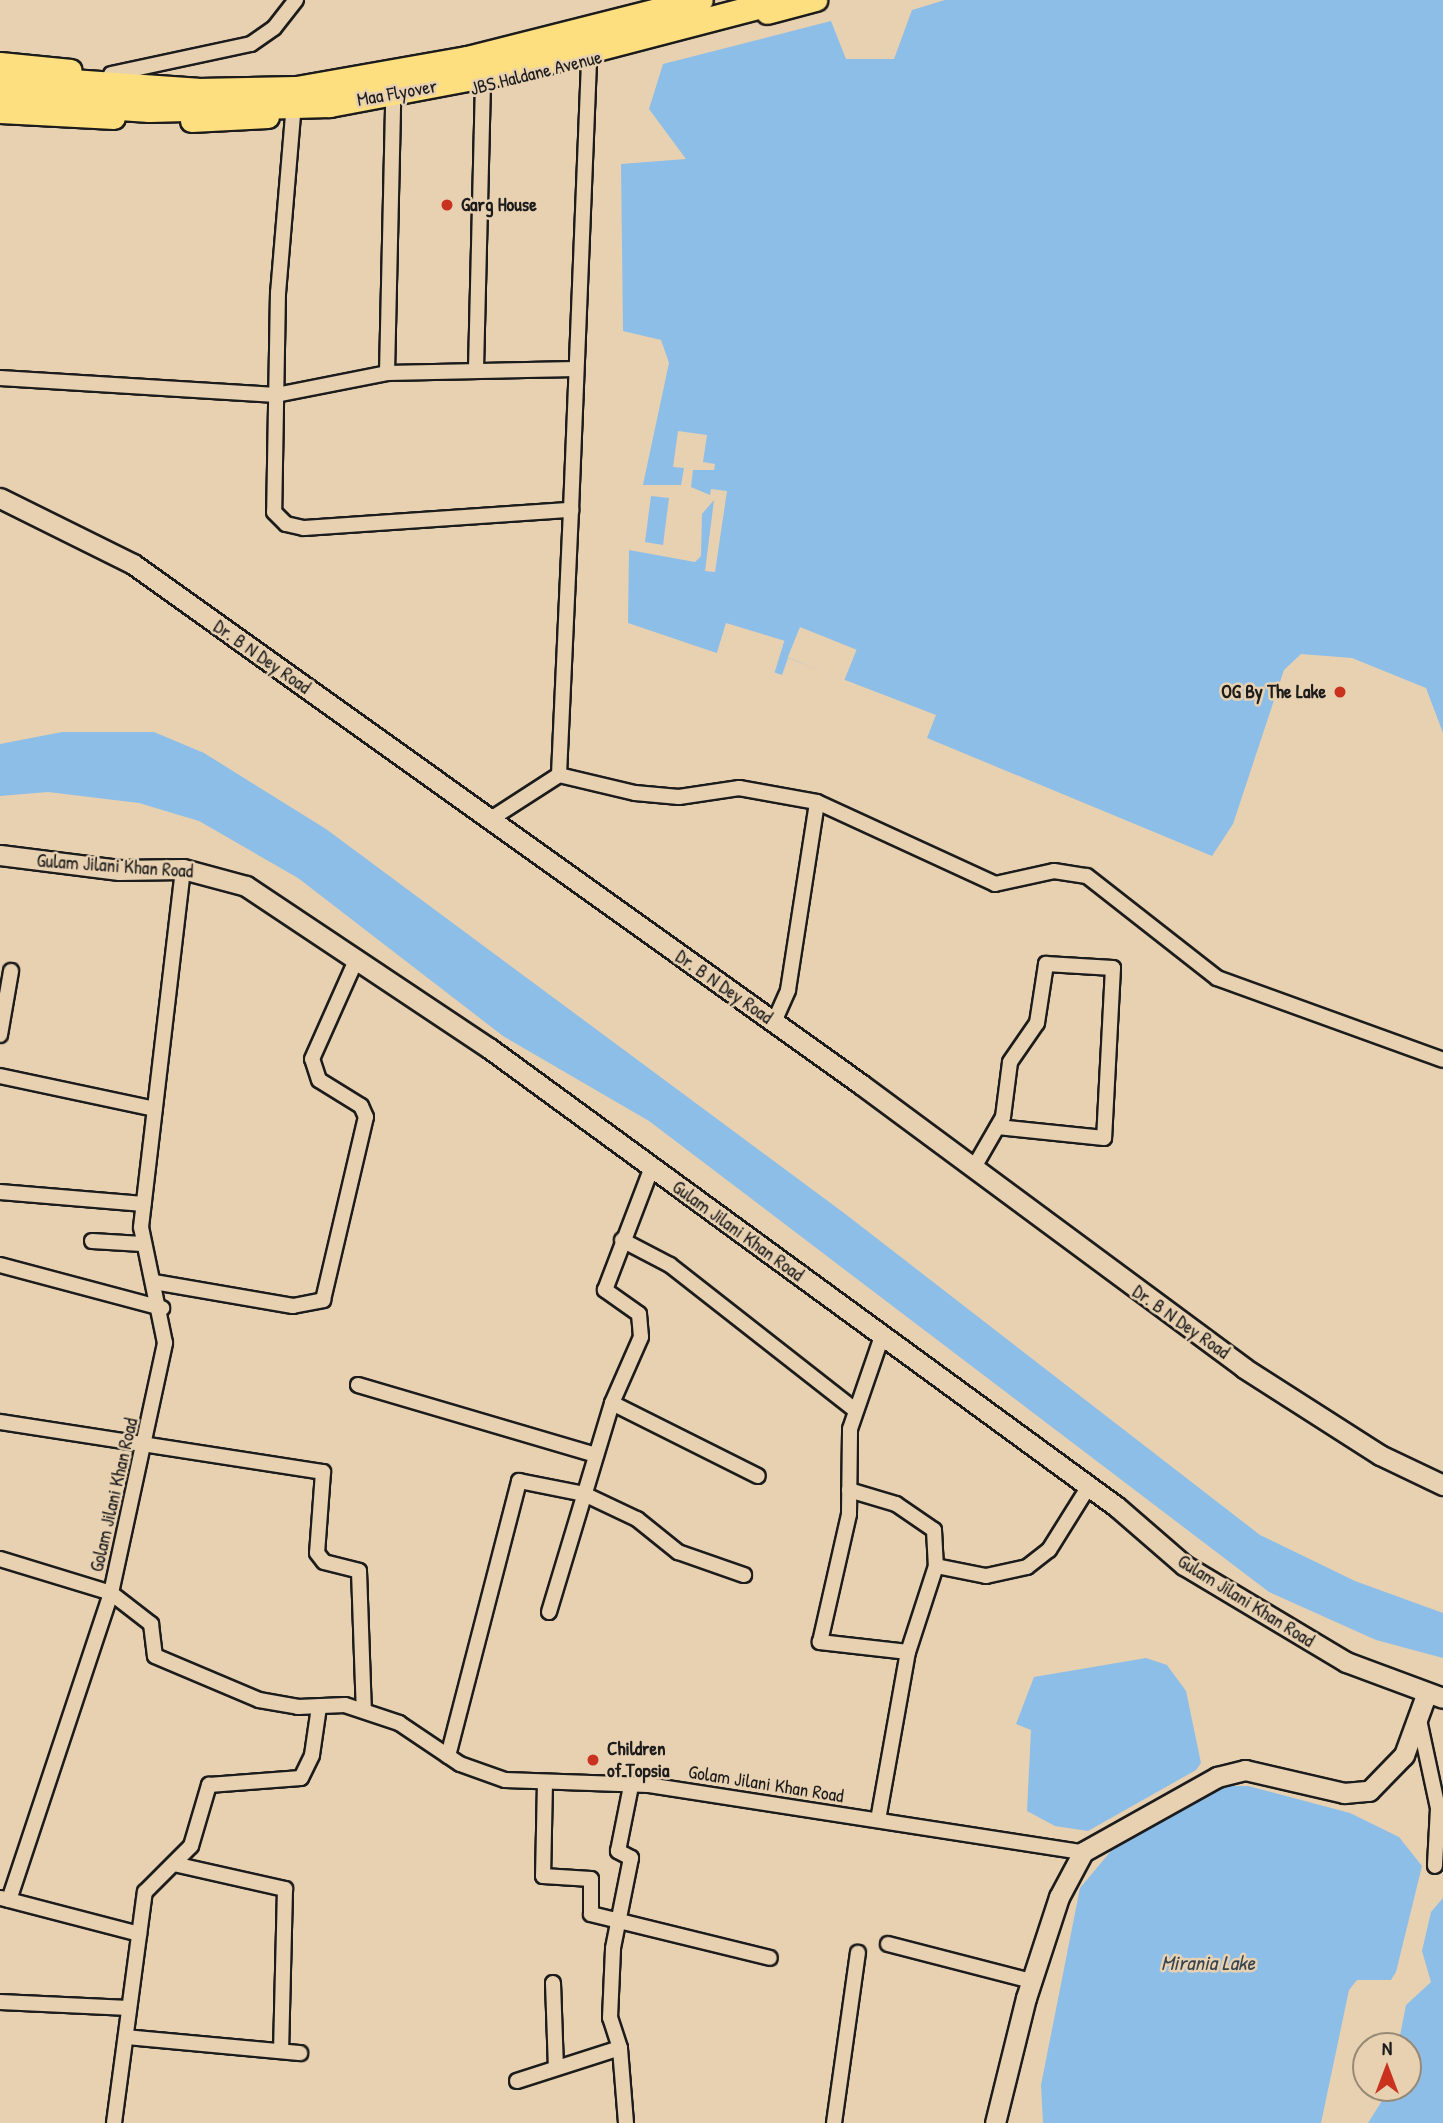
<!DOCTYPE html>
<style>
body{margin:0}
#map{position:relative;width:1443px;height:2123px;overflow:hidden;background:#e8d1b1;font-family:"Patrick Hand",sans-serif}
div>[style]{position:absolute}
.water>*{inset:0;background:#8cbee8}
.pier>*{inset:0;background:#e8d1b1;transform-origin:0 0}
.roads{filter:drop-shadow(2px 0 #1c1c1c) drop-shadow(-2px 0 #1c1c1c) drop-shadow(0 2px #1c1c1c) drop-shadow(0 -2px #1c1c1c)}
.street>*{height:14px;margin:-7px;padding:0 7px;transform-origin:7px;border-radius:7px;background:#e8d1b1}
.secondary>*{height:19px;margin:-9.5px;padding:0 9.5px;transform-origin:9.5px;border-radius:9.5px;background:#e8d1b1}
.primary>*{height:21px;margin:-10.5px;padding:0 10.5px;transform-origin:10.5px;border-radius:10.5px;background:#fedf80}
.highway>*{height:24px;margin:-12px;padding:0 12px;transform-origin:12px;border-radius:12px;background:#fedf80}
.dots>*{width:19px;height:19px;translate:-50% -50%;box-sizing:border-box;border:4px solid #e8d1b1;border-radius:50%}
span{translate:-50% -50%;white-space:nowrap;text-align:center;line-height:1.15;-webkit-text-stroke:5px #e8d1b1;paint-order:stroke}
.street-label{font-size:19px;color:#1c1c1c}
.poi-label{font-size:19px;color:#1c1c1c;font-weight:700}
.left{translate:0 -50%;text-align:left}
.right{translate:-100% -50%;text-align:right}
.water-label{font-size:21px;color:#38444f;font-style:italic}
.north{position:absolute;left:1352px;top:2032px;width:70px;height:70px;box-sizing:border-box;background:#e8d1b1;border:2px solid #968975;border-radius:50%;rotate:0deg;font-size:19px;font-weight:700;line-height:28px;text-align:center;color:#1c1c1c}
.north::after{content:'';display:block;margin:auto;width:24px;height:32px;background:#c8321e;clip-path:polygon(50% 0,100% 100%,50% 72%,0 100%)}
</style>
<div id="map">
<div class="water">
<i style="clip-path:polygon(945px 0,1443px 0,1443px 733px,1426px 688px,1352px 658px,1301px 654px,1284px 670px,1233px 824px,1212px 856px,927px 738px,936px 715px,788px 658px,782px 675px,628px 623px,629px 550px,669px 363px,661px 340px,623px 331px,621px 164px,686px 159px,649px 109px,663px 64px,831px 21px,846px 59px,894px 59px,912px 10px)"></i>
<i style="clip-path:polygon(62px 732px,154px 732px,204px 753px,326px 829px,844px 1213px,1260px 1535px,1355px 1581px,1443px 1613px,1443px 1658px,1376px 1640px,1269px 1592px,649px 1121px,503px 1036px,298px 878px,199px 821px,139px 803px,48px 792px,0 796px,0 744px)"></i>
<i style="clip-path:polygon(1146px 1658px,1167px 1665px,1186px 1691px,1201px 1763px,1196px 1770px,1088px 1831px,1055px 1826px,1027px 1811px,1031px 1730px,1016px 1724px,1034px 1677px)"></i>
<i style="clip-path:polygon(1225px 1786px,1248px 1786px,1350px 1813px,1399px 1837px,1422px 1866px,1396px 1972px,1391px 1980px,1357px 1980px,1349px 1990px,1321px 2123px,1043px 2123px,1041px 2085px,1080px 1888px,1116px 1845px,1203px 1793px)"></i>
<i style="clip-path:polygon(1443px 1898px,1443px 2123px,1368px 2123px,1390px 2088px,1408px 2088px,1408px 2046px,1398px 2046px,1406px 2005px,1431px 1982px,1422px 1951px,1431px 1912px)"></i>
</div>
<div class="pier">
<i style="clip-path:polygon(evenodd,678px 431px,707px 435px,703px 462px,715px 464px,714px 470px,693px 470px,691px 487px,710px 495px,711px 489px,727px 491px,715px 572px,705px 571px,714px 500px,702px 514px,701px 556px,695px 562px,629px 550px,640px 485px,681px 485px,684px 468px,673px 467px,678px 431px,651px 496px,669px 498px,663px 545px,645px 542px,651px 496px)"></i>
<i style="left:726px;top:623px;width:61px;height:34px;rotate:17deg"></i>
<i style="left:800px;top:627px;width:61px;height:33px;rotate:22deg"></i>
</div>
<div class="roads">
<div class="street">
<i style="left:111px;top:74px;width:143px;rotate:-12.1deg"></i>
<i style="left:251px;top:44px;width:28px;rotate:-35deg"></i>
<i style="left:274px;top:28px;width:36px;rotate:-52deg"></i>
<i style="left:293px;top:115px;width:178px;rotate:94.8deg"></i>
<i style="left:278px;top:292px;width:220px;rotate:91deg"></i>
<i style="left:274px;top:512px;width:17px;rotate:45deg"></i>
<i style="left:286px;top:524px;width:18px;rotate:13deg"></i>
<i style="left:304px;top:528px;width:268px;rotate:-3.9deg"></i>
<i style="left:571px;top:510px;width:265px;rotate:92.6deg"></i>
<i style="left:559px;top:775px;width:81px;rotate:147.1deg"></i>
<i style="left:476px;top:369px;width:283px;rotate:-88.6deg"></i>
<i style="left:387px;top:373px;width:269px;rotate:-88.7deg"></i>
<i style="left:0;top:378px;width:277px;rotate:3.5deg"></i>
<i style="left:276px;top:395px;width:113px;rotate:-11.2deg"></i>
<i style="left:387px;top:373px;width:189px;rotate:-1.2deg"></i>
<i style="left:571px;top:510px;width:451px;rotate:-87.7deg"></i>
<i style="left:559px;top:775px;width:78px;rotate:13.3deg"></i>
<i style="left:635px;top:793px;width:44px;rotate:5.2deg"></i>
<i style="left:679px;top:797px;width:61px;rotate:-8.5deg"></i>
<i style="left:739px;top:788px;width:79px;rotate:10.2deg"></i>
<i style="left:817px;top:802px;width:196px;rotate:24.7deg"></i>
<i style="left:995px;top:884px;width:60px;rotate:-12.4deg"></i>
<i style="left:1054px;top:871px;width:33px;rotate:9deg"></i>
<i style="left:1087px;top:876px;width:165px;rotate:38.1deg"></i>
<i style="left:1217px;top:978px;width:240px;rotate:19.9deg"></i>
<i style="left:774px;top:1022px;width:35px;rotate:-66deg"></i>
<i style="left:788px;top:990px;width:190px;rotate:-81.2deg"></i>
<i style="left:0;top:1035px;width:65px;rotate:-80.2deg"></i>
<i style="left:0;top:1076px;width:158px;rotate:12deg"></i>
<i style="left:973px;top:1169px;width:60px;rotate:-60deg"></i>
<i style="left:1003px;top:1117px;width:55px;rotate:-82.7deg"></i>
<i style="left:1010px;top:1062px;width:47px;rotate:-55.3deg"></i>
<i style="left:1037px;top:1023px;width:60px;rotate:-81.3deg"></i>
<i style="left:1046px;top:964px;width:67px;rotate:3.4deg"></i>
<i style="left:1113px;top:968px;width:170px;rotate:93deg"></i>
<i style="left:1104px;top:1138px;width:107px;rotate:-174.1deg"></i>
<i style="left:0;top:1192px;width:144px;rotate:4.8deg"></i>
<i style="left:622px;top:1240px;width:54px;rotate:27.5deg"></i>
<i style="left:670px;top:1265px;width:235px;rotate:38.1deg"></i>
<i style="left:92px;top:1241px;width:50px;rotate:3.4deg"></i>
<i style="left:0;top:1265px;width:168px;rotate:14.9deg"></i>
<i style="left:154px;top:1282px;width:141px;rotate:9.8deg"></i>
<i style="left:293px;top:1306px;width:31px;rotate:-11deg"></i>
<i style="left:323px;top:1300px;width:188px;rotate:-76.8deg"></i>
<i style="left:366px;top:1117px;width:12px;rotate:-114deg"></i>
<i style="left:361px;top:1106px;width:49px;rotate:-148.2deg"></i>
<i style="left:319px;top:1080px;width:22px;rotate:-108deg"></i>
<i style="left:312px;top:1059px;width:111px;rotate:-66deg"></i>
<i style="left:358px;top:1385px;width:248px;rotate:16.4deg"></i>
<i style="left:612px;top:1403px;width:163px;rotate:26.6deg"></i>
<i style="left:0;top:1422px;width:327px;rotate:8.8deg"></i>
<i style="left:323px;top:1472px;width:81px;rotate:94.2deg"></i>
<i style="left:317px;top:1553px;width:11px;rotate:52deg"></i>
<i style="left:324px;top:1562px;width:36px;rotate:14deg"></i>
<i style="left:359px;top:1571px;width:140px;rotate:88deg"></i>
<i style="left:849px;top:1490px;width:49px;rotate:16.6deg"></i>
<i style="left:896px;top:1504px;width:46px;rotate:34.4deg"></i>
<i style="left:934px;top:1530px;width:36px;rotate:87deg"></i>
<i style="left:936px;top:1566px;width:90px;rotate:108deg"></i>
<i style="left:0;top:1559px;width:116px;rotate:17deg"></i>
<i style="left:111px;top:1593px;width:51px;rotate:37.8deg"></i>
<i style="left:151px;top:1624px;width:32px;rotate:83deg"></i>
<i style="left:155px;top:1656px;width:113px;rotate:22.9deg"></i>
<i style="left:259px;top:1700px;width:40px;rotate:10deg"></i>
<i style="left:298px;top:1707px;width:47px;rotate:-2.4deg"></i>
<i style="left:345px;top:1705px;width:57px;rotate:18.4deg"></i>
<i style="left:399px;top:1723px;width:73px;rotate:33.9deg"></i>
<i style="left:460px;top:1764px;width:48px;rotate:19.6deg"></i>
<i style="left:505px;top:1780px;width:143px;rotate:2deg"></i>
<i style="left:648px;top:1785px;width:440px;rotate:8.8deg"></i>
<i style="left:936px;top:1566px;width:51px;rotate:11.3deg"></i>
<i style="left:986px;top:1576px;width:42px;rotate:-12.4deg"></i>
<i style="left:1027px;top:1567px;width:28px;rotate:-38deg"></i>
<i style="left:1049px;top:1550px;width:75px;rotate:-58deg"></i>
<i style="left:549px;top:1612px;width:218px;rotate:-73.2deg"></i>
<i style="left:612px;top:1403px;width:72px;rotate:-66.3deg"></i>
<i style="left:641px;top:1337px;width:23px;rotate:-95deg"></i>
<i style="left:639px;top:1314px;width:42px;rotate:-144.8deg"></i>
<i style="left:605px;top:1290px;width:132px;rotate:-69.1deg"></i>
<i style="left:1418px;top:1715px;width:95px;rotate:77.9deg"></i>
<i style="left:1438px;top:1808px;width:58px;rotate:93deg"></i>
<i style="left:448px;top:1756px;width:284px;rotate:-75.5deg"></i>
<i style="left:519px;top:1481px;width:66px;rotate:11.3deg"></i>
<i style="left:584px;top:1494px;width:59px;rotate:25.3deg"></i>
<i style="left:637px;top:1519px;width:53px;rotate:38.8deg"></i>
<i style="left:678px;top:1552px;width:70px;rotate:19.2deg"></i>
<i style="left:545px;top:1782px;width:94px;rotate:91.2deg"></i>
<i style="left:543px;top:1876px;width:48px;rotate:3.6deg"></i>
<i style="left:591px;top:1879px;width:35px;rotate:90deg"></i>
<i style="left:591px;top:1914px;width:184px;rotate:13.8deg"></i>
<i style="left:878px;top:1820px;width:171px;rotate:-79.9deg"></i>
<i style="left:908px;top:1652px;width:89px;rotate:-173.5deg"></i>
<i style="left:820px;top:1642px;width:131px;rotate:-77.2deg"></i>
<i style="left:849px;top:1514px;width:85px;rotate:-89.3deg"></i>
<i style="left:850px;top:1429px;width:95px;rotate:-71deg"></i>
<i style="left:174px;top:1864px;width:114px;rotate:12.7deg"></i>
<i style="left:285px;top:1889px;width:162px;rotate:91.4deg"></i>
<i style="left:1px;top:1898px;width:143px;rotate:14.6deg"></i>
<i style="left:9px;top:1900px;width:324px;rotate:-71.6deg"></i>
<i style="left:111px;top:1593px;width:256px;rotate:-77.8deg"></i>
<i style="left:165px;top:1343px;width:118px;rotate:-101.7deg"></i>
<i style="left:141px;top:1227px;width:360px;rotate:-83.3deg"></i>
<i style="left:888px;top:1944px;width:148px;rotate:14.5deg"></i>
<i style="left:553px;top:1983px;width:85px;rotate:88deg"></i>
<i style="left:0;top:2002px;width:129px;rotate:2.7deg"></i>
<i style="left:126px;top:2037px;width:175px;rotate:5.3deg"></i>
<i style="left:517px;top:2081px;width:108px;rotate:-17.8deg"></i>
<i style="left:114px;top:2123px;width:233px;rotate:-82.4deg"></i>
<i style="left:145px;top:1892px;width:65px;rotate:-45deg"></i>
<i style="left:191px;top:1846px;width:64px;rotate:-73.6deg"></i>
<i style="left:209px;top:1785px;width:92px;rotate:-4.4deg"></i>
<i style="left:301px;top:1778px;width:25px;rotate:-64deg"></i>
<i style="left:312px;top:1755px;width:49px;rotate:-81.7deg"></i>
<i style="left:626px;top:2123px;width:75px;rotate:-94.6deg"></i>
<i style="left:620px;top:2048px;width:32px;rotate:-108deg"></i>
<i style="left:610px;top:2018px;width:70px;rotate:-87.5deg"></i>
<i style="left:613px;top:1948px;width:92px;rotate:-78.7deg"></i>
<i style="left:631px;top:1858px;width:15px;rotate:-152deg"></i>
<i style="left:618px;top:1851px;width:66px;rotate:-78.7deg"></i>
<i style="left:834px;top:2123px;width:172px;rotate:-82deg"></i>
</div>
<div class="secondary">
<i style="left:0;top:498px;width:148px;rotate:26.4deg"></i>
<i style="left:133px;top:564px;width:896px;rotate:35.55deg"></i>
<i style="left:862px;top:1085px;width:475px;rotate:36.5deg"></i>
<i style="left:1244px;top:1368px;width:161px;rotate:32.6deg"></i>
<i style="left:1380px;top:1455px;width:70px;rotate:25.5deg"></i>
<i style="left:0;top:855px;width:120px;rotate:7.2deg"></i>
<i style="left:119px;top:870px;width:64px;rotate:-0.9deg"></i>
<i style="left:183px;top:869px;width:65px;rotate:15.1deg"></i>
<i style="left:246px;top:886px;width:292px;rotate:33.7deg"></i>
<i style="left:489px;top:1048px;width:778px;rotate:36.16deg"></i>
<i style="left:1117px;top:1507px;width:89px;rotate:40.9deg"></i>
<i style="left:1184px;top:1565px;width:189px;rotate:30.9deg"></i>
<i style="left:1346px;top:1662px;width:103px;rotate:20.4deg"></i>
<i style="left:995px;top:2123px;width:129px;rotate:-76.1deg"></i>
<i style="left:1026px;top:1998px;width:106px;rotate:-71.9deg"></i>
<i style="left:1059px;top:1897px;width:51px;rotate:-61.9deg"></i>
<i style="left:1083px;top:1852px;width:154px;rotate:-29.2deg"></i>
<i style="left:1217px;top:1777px;width:29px;rotate:-14deg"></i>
<i style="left:1245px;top:1770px;width:102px;rotate:13.1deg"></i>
<i style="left:1344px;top:1793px;width:25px;rotate:-5deg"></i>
<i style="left:1369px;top:1791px;width:50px;rotate:-45.8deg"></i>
<i style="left:1404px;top:1755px;width:64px;rotate:-69.9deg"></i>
</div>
<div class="primary">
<i style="left:767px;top:13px;width:51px;rotate:-14.9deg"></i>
<i style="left:0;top:63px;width:71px;rotate:5.6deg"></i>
<i style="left:0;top:112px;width:114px;rotate:3deg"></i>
<i style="left:191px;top:121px;width:77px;rotate:-3deg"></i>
</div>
<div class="highway">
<i style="left:0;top:77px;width:198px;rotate:4deg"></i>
<i style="left:198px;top:91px;width:99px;rotate:-1.2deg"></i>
<i style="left:297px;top:89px;width:174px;rotate:-10deg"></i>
<i style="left:468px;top:59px;width:240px;rotate:-14.2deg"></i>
<i style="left:0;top:100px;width:150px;rotate:3.8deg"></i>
<i style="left:150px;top:110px;width:180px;rotate:-1.6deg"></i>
<i style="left:330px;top:105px;width:193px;rotate:-10.7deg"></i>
<i style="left:520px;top:69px;width:273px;rotate:-14.6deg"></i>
</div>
</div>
<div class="dots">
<i style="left:447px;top:205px;background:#c8321e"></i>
<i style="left:1340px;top:692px;background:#c8321e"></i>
<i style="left:593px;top:1760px;background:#c8321e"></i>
</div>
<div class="street-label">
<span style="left:536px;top:73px;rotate:-14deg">JBS Haldane Avenue</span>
<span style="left:397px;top:93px;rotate:-10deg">Maa Flyover</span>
<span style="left:262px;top:657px;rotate:35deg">Dr. B N Dey Road</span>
<span style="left:115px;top:866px;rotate:4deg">Gulam Jilani Khan Road</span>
<span style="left:724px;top:987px;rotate:35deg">Dr. B N Dey Road</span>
<span style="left:738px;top:1231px;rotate:36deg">Gulam Jilani Khan Road</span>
<span style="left:1181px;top:1322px;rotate:35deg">Dr. B N Dey Road</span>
<span style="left:114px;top:1495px;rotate:-77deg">Golam Jilani Khan Road</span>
<span style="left:1246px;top:1601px;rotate:32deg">Gulam Jilani Khan Road</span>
<span style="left:766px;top:1784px;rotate:9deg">Golam Jilani Khan Road</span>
</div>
<div class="poi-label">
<span class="left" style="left:461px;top:205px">Garg House</span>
<span class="right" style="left:1326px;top:692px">OG By The Lake</span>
<span class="left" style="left:607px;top:1760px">Children<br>of Topsia</span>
</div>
<div class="water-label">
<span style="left:1208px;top:1963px">Mirania Lake</span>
</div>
<div class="north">N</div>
</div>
